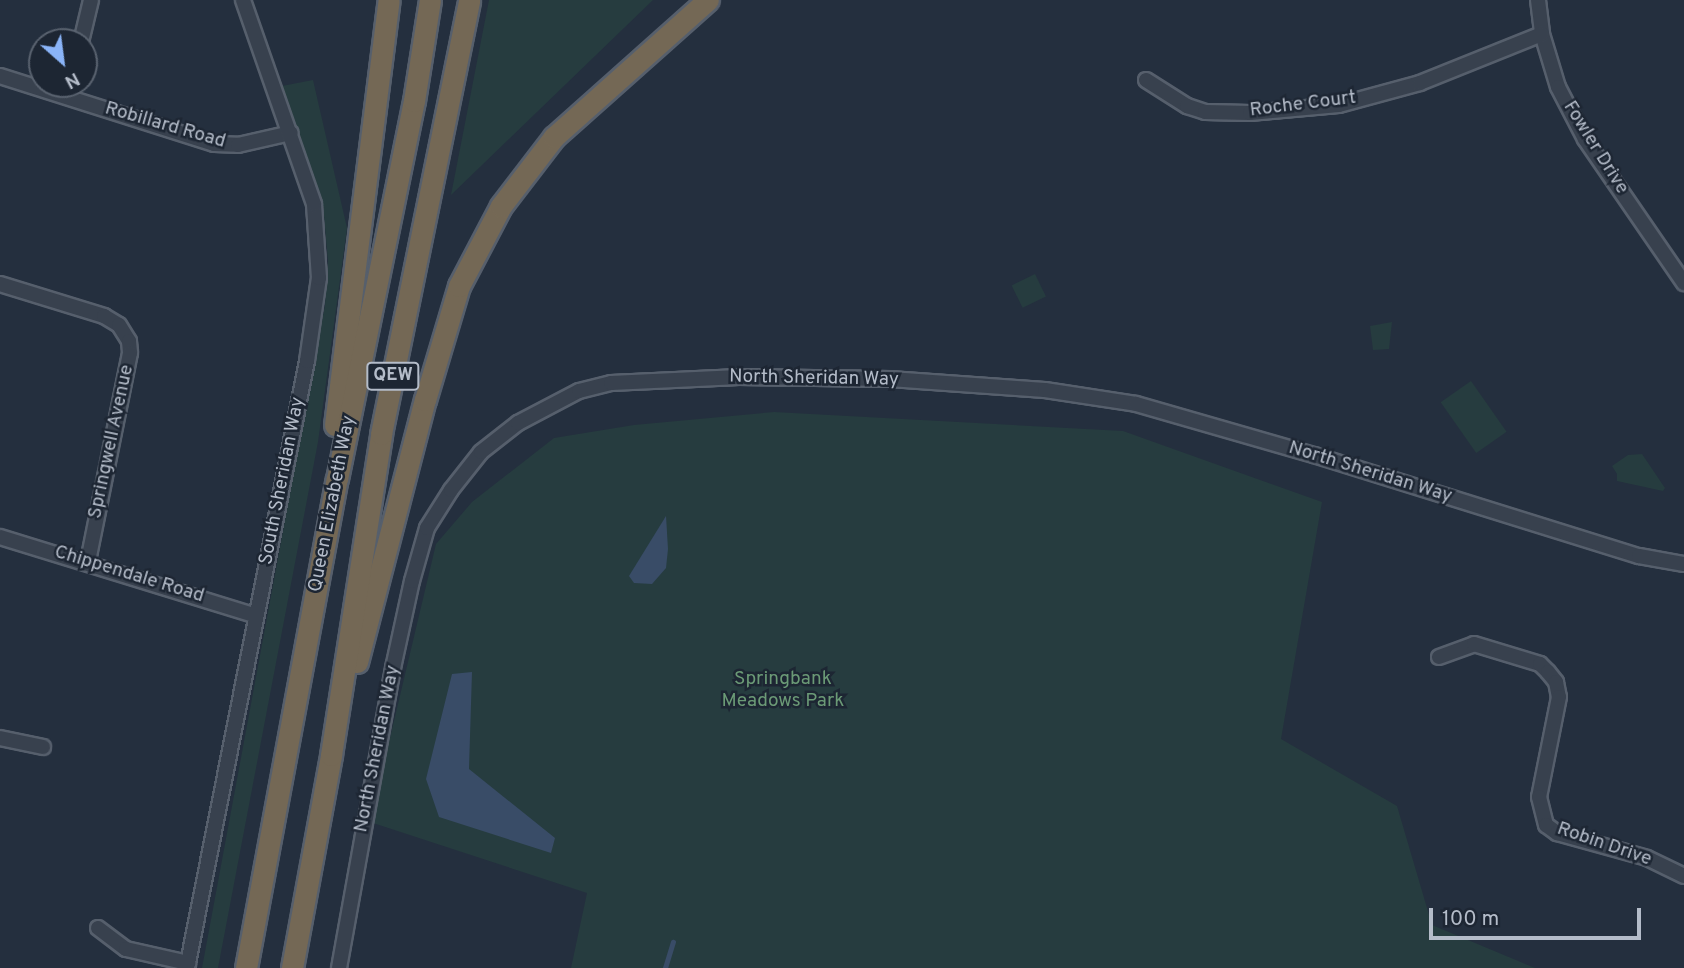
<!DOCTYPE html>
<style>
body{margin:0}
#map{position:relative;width:1684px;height:968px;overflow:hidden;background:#242f3e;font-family:Overpass,sans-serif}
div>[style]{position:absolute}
.green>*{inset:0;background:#263c3f;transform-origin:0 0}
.water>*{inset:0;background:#394c67}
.stream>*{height:4.5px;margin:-2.25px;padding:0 2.25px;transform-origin:2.25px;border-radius:2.25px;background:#394c67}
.roads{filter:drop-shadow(2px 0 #565f6c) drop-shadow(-2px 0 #565f6c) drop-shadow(0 2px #565f6c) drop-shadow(0 -2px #565f6c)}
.minor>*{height:14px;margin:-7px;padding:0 7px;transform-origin:7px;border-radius:7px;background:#38414e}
.highway>*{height:21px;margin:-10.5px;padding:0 10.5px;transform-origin:10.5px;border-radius:10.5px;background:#746855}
span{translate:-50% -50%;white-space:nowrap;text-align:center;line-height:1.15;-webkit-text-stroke:5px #1d2633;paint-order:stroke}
.shield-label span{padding:2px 5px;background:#1d2633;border:2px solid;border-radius:5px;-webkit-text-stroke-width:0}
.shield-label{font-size:18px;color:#b4bcc9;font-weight:700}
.street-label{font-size:19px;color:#b4bcc9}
.park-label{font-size:19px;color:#6b9a76}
.north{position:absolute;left:28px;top:28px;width:70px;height:70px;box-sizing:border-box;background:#1d2633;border:2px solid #59626f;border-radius:50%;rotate:152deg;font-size:19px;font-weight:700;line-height:28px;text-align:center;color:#b4bcc9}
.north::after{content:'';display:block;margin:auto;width:24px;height:32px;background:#8ab4f8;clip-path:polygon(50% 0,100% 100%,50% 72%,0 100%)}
.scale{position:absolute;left:1429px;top:908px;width:212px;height:32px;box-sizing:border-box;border:4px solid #b4bcc9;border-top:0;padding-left:9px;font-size:21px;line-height:24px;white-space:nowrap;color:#b4bcc9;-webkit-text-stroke:5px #1d2633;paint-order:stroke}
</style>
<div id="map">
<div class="green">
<i style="clip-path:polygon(489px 0,653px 0,451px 195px)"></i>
<i style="clip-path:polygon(313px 80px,347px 228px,318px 442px,218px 968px,202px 968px,325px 305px,328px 261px,323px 205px,282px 86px)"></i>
<i style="left:1035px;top:274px;width:25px;height:26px;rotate:64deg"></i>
<i style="clip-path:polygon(1392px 322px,1389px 349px,1373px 350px,1370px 326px)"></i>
<i style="left:1471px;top:381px;width:62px;height:37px;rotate:55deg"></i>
<i style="clip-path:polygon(774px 412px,1123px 431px,1322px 502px,1281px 739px,1397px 806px,1432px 925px,1535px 968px,571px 968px,587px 893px,370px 822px,436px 544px,472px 502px,554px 438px,634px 425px)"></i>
<i style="clip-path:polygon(1642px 454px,1665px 488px,1663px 491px,1617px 481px,1617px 474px,1612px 466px,1628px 455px)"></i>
</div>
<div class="water">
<i style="clip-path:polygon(666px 516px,668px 549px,666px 568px,652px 584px,634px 583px,629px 576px)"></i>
<i style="clip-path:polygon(472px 672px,469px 769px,555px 838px,551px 853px,439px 817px,426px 779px,452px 674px)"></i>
</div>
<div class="stream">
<i style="left:665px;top:968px;width:27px;rotate:-73deg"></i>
</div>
<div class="roads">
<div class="minor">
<i style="left:1538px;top:0;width:34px;rotate:83deg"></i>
<i style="left:1542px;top:34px;width:55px;rotate:73.2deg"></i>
<i style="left:1558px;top:87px;width:59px;rotate:62.6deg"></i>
<i style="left:1585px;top:139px;width:175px;rotate:55.5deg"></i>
<i style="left:81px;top:42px;width:43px;rotate:-76.6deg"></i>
<i style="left:0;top:76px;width:225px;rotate:17.6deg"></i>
<i style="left:214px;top:144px;width:24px;rotate:2deg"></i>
<i style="left:238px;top:145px;width:54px;rotate:-12.8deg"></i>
<i style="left:1146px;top:80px;width:49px;rotate:32.4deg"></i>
<i style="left:1187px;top:106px;width:19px;rotate:18deg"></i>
<i style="left:1205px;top:112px;width:45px;rotate:1.3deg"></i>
<i style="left:1250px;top:113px;width:89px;rotate:-5.1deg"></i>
<i style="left:1339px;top:105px;width:84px;rotate:-15.2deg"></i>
<i style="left:1420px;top:83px;width:131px;rotate:-21.9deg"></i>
<i style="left:0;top:284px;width:109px;rotate:17.1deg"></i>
<i style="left:104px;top:316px;width:17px;rotate:31deg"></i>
<i style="left:119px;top:325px;width:19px;rotate:58deg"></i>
<i style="left:129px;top:341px;width:12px;rotate:85deg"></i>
<i style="left:130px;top:353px;width:213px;rotate:101.4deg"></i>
<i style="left:0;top:537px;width:268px;rotate:17.1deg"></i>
<i style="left:1439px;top:657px;width:37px;rotate:-20deg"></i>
<i style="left:1474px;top:644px;width:69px;rotate:16.9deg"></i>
<i style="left:1540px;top:664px;width:11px;rotate:45deg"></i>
<i style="left:1548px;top:672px;width:13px;rotate:51deg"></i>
<i style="left:1556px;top:682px;width:15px;rotate:79deg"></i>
<i style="left:1559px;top:697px;width:102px;rotate:101.3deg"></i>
<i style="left:1539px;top:797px;width:29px;rotate:76deg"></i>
<i style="left:1546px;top:825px;width:14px;rotate:36deg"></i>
<i style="left:1557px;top:833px;width:93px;rotate:15.5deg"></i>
<i style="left:1647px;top:858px;width:41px;rotate:25.9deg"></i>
<i style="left:0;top:738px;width:44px;rotate:11.8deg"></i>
<i style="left:98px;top:928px;width:35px;rotate:37deg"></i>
<i style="left:126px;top:949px;width:64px;rotate:12.7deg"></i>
<i style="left:187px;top:968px;width:619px;rotate:-78.82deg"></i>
<i style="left:307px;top:361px;width:84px;rotate:-81.8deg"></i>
<i style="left:319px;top:278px;width:74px;rotate:-93.9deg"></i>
<i style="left:314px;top:204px;width:216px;rotate:-109.2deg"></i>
<i style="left:339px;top:968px;width:305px;rotate:-79.8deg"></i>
<i style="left:393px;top:668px;width:89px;rotate:-77.7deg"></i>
<i style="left:412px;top:581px;width:55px;rotate:-74.2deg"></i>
<i style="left:427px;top:528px;width:45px;rotate:-57.7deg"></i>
<i style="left:451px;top:490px;width:48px;rotate:-51.7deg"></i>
<i style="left:481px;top:452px;width:47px;rotate:-38.1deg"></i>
<i style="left:518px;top:423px;width:69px;rotate:-27.7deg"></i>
<i style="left:579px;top:391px;width:33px;rotate:-14deg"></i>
<i style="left:611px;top:383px;width:128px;rotate:-2.7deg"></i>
<i style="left:739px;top:377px;width:151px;rotate:0.8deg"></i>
<i style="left:890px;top:379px;width:155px;rotate:4.1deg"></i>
<i style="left:1045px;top:390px;width:92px;rotate:8.7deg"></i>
<i style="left:1136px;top:404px;width:185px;rotate:16deg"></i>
<i style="left:1314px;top:455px;width:340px;rotate:17.3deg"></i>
<i style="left:1639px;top:556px;width:46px;rotate:10.1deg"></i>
</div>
<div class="highway">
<i style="left:335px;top:425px;width:428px;rotate:-82.8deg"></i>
<i style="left:357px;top:662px;width:271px;rotate:-75.5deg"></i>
<i style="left:425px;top:400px;width:119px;rotate:-73.4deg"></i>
<i style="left:459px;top:286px;width:90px;rotate:-62.3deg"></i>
<i style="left:501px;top:206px;width:87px;rotate:-52.5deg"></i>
<i style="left:554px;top:137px;width:206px;rotate:-41.7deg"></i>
<i style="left:246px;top:968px;width:497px;rotate:-79.5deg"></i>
<i style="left:337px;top:479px;width:386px;rotate:-78.5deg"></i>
<i style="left:414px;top:101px;width:102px;rotate:-81deg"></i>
<i style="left:292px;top:968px;width:217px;rotate:-79.6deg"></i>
<i style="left:331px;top:755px;width:325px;rotate:-81.1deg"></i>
<i style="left:381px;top:434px;width:443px;rotate:-78.5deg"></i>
</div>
</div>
<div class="shield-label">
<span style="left:393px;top:376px">QEW</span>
</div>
<div class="street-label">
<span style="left:1303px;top:105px;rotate:-7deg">Roche Court</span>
<span style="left:165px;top:126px;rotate:16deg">Robillard Road</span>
<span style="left:1595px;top:148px;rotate:58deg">Fowler Drive</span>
<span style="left:814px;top:379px;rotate:1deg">North Sheridan Way</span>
<span style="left:112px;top:442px;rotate:-78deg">Springwell Avenue</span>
<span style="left:1370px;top:473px;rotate:17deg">North Sheridan Way</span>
<span style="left:283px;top:481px;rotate:-79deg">South Sheridan Way</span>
<span style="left:333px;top:504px;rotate:-79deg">Queen Elizabeth Way</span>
<span style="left:129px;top:575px;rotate:17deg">Chippendale Road</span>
<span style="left:378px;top:749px;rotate:-79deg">North Sheridan Way</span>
<span style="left:1604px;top:845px;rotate:19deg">Robin Drive</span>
</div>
<div class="park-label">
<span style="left:783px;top:691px">Springbank<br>Meadows Park</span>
</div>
<div class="north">N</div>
<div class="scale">100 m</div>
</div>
